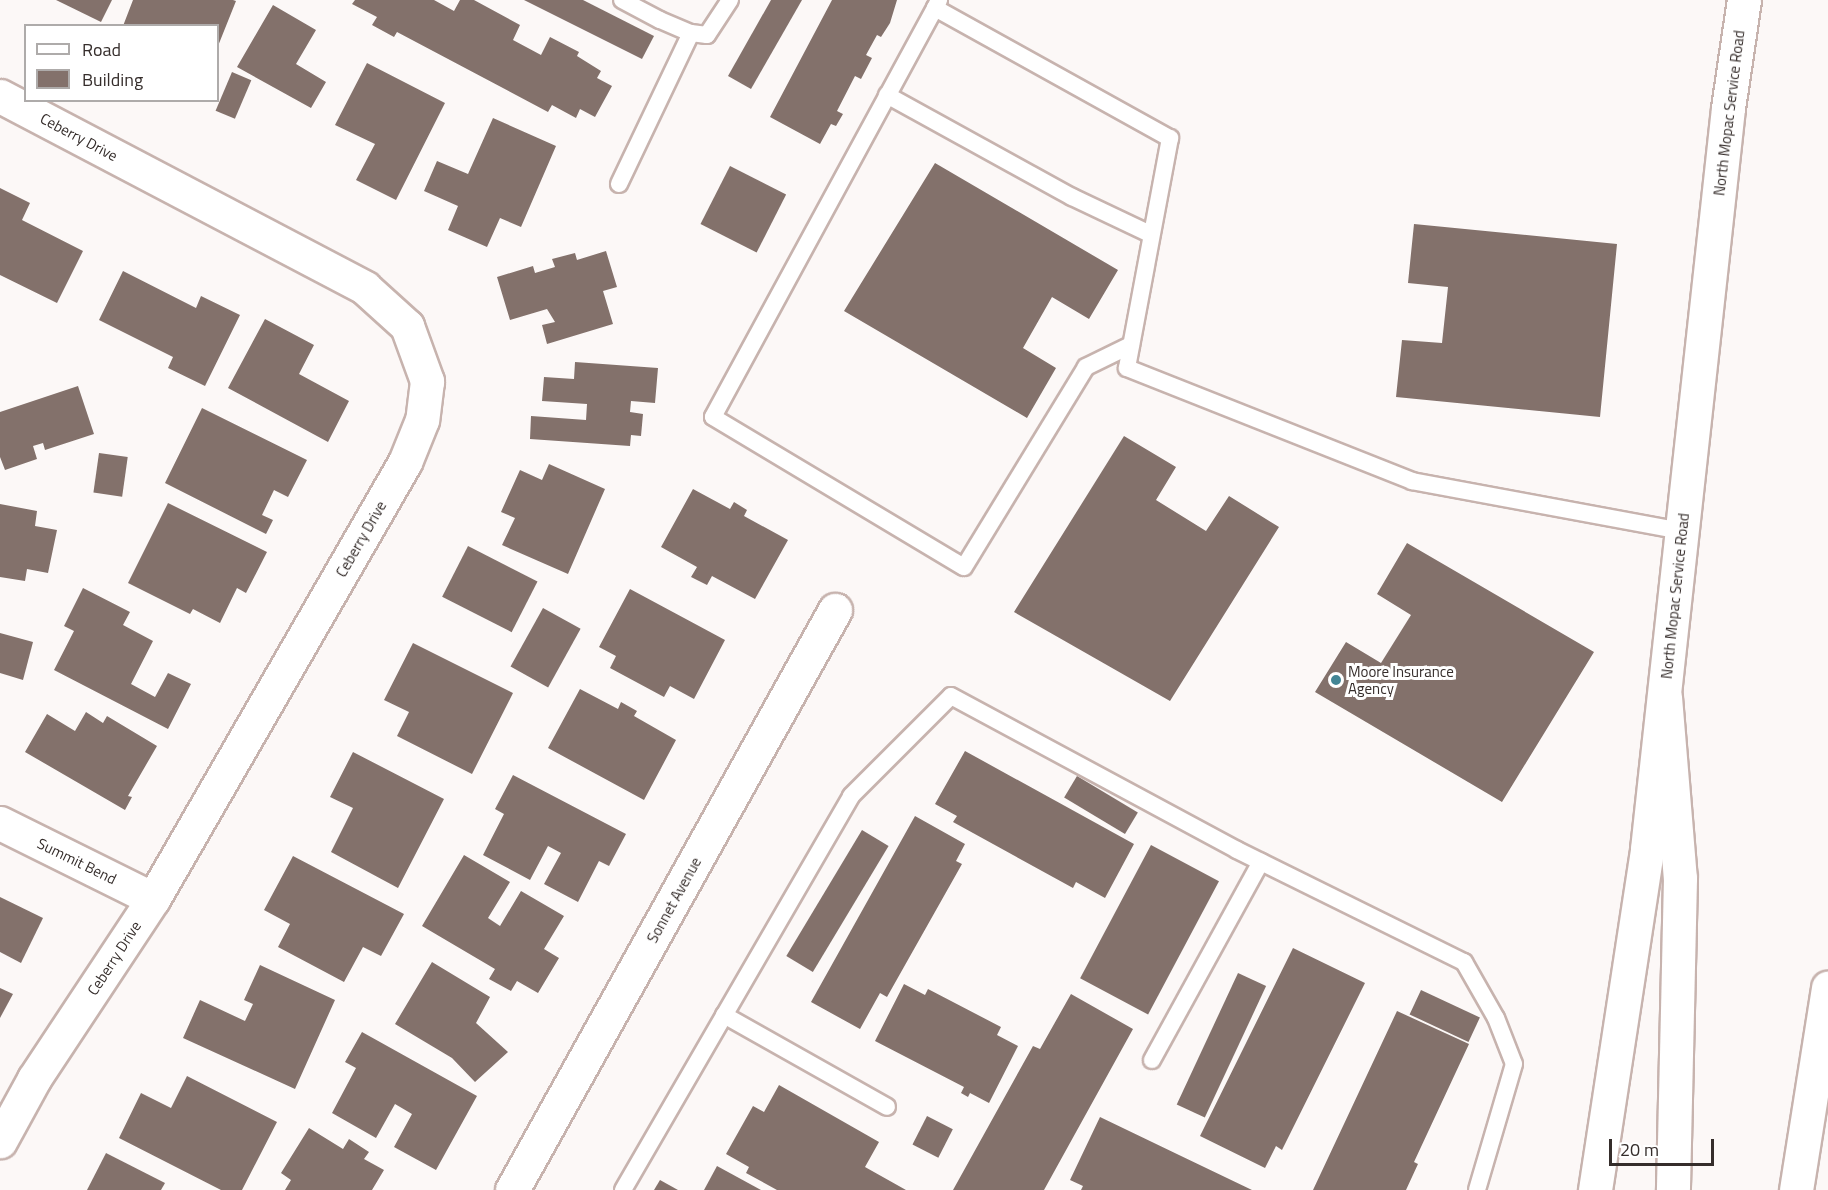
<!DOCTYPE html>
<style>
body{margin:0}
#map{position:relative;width:1828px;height:1190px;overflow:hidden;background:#fcf8f7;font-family:"Titillium Web",sans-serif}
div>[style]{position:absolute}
.building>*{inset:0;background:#83716b;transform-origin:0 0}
.roads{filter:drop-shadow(2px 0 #c7b3ae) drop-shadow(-2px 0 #c7b3ae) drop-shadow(0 2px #c7b3ae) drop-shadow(0 -2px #c7b3ae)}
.service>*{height:16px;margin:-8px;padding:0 8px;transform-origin:8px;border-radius:8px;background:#fff}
.minor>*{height:33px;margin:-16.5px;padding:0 16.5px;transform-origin:16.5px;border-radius:16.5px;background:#fff}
.secondary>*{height:33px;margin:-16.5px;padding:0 16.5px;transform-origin:16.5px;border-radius:16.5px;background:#fff}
.motorway>*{height:33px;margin:-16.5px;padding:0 16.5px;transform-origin:16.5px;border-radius:16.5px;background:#fff}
.dots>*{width:16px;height:16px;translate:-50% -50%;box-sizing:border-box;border:3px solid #fff;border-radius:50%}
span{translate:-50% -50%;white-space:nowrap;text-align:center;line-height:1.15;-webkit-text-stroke:6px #fff;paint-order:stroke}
.street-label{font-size:15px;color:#352d2b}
.poi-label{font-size:15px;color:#352d2b}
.left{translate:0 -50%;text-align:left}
.legend{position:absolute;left:24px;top:24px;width:195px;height:78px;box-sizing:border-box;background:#fff;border:2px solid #aeabaa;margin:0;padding:8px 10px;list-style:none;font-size:18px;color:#352d2b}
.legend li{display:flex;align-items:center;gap:12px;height:30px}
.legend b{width:30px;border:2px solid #aeabaa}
.scale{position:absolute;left:1609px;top:1139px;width:105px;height:27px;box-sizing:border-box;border:3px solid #352d2b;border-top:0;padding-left:8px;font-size:18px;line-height:21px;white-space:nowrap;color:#352d2b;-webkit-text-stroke:4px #fff;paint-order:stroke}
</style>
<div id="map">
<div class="building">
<i style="clip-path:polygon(56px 0,112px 0,101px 22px)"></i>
<i style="clip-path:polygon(133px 0,233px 0,236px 1px,218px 46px,218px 26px,123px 26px)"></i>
<i style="clip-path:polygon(355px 0,434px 0,454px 11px,460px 0,474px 0,520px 25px,513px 40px,541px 55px,550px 37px,579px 52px,577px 56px,601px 71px,597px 78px,612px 86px,595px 117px,580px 109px,576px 118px,552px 105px,548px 112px,397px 32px,394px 37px,372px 25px,377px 17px,352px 4px)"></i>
<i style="clip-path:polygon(524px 0,583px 0,654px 36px,642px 59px)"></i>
<i style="clip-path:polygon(771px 0,802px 0,751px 89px,728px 76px)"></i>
<i style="clip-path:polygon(832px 0,897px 0,890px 23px,881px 37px,877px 35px,866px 55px,872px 58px,861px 79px,855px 76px,837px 111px,843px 114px,836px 126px,831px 124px,820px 144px,770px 117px)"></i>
<i style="clip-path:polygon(273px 5px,316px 30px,296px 64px,326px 82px,311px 108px,237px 67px)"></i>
<i style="clip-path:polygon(367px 63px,445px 103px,396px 200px,356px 180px,375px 144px,335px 125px)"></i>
<i style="left:232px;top:72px;width:21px;height:42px;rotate:23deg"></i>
<i style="clip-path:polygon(493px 118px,556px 146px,521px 227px,500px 218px,487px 247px,448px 230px,458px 206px,424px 191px,437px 161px,468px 174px)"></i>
<i style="clip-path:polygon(935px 163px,1118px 270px,1089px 319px,1052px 297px,1023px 348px,1056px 368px,1027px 418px,844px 311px)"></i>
<i style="left:730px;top:166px;width:63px;height:65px;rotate:27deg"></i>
<i style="clip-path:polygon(0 188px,30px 203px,22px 220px,83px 251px,57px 303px,0 275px)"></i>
<i style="clip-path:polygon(1414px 224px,1617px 244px,1600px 417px,1396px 397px,1402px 340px,1442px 343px,1448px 287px,1408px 283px)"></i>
<i style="clip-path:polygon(606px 251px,617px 287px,603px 291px,613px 324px,547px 344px,542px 325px,555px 322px,547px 309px,510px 320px,497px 277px,533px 266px,535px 273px,555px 267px,552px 259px,575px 253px,577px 260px)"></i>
<i style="clip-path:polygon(123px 271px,196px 308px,201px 296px,240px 315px,205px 386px,168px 368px,173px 357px,99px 320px)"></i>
<i style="clip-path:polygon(265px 319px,314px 345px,299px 374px,349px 401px,328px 442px,228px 388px)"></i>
<i style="clip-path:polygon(575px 362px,658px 368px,655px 403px,631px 401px,630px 412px,643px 414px,641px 436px,631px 435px,630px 446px,530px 439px,531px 416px,586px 420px,587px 404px,542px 401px,544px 377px,574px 379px)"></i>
<i style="clip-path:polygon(78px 386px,94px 434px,45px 450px,43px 443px,33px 446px,37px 459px,5px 470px,0 457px,0 412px)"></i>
<i style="clip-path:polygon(202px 408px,307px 460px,288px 497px,274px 490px,262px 515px,273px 520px,266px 534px,165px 483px)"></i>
<i style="clip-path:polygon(1124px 436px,1176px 467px,1156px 500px,1206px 531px,1229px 496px,1279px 527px,1170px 701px,1014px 612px)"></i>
<i style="left:99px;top:453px;width:29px;height:40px;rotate:8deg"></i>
<i style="clip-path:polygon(549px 464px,605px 489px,568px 574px,502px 545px,515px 518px,501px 512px,520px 470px,542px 480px)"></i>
<i style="clip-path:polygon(693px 489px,730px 509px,734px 502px,747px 510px,744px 516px,788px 540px,755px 599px,712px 576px,707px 585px,691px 577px,697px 567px,661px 547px)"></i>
<i style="clip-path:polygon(168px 503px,267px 552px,246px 593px,237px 588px,220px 623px,193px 609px,190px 614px,128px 583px)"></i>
<i style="clip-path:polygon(0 504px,37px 511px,35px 526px,57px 530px,48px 573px,27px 569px,25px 581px,0 577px)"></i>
<i style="clip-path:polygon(1407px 543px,1594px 652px,1502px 802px,1315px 692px,1346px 642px,1381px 663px,1411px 615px,1377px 594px)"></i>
<i style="left:468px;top:546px;width:78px;height:57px;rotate:27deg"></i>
<i style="clip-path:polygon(83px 588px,130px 612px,123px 625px,153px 641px,131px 684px,155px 697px,168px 673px,191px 684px,168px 729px,54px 670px,74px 631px,64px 626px)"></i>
<i style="clip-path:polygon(630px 589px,725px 640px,694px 699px,670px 686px,664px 697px,610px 668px,616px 656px,599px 647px)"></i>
<i style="left:543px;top:608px;width:43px;height:67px;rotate:29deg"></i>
<i style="clip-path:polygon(0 633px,33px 642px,23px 680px,0 673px)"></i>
<i style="clip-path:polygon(413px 643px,513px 693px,472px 774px,397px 736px,409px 712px,384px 700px)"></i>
<i style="clip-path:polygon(580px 689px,618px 709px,621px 702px,637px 711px,634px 716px,676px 740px,644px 800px,548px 748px)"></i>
<i style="clip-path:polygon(86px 712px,103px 723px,107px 716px,157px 746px,128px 796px,132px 797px,125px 810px,25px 752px,47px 714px,75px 731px)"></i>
<i style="clip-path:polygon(965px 751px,1134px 844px,1105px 898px,1076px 882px,1073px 888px,953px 822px,957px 816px,935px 804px)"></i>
<i style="clip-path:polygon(353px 752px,444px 799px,398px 888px,331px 852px,353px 808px,330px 797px)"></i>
<i style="clip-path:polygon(513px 775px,626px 834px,609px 866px,599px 861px,578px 902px,544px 884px,561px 853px,548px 846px,530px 880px,483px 855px,504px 814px,495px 809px)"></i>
<i style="left:1077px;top:776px;width:71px;height:25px;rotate:31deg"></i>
<i style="clip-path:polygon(915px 816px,965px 844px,956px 861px,962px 864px,887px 997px,880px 993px,860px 1029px,811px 1002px)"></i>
<i style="left:862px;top:830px;width:31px;height:147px;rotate:31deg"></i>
<i style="left:1151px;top:845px;width:77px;height:151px;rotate:28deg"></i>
<i style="clip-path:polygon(464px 855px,510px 882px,488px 918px,500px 926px,521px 891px,564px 916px,544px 949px,559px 958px,538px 993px,517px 981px,511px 991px,489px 979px,495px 969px,422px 926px)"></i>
<i style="clip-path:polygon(293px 856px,404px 914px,381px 956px,363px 947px,344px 982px,278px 947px,290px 924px,264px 910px)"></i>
<i style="clip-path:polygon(0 897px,43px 918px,21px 963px,0 952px)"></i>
<i style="clip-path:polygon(1293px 948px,1365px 983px,1282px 1150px,1276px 1146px,1265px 1168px,1200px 1136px)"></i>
<i style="clip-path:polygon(432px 962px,490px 997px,476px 1023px,508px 1052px,475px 1082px,452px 1058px,395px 1024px)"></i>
<i style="clip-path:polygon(260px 965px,335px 1000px,295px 1089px,183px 1038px,200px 1000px,245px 1021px,253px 1004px,244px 1000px)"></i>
<i style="left:1238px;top:973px;width:31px;height:145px;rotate:25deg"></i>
<i style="clip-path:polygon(904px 984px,925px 995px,928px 989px,1001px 1027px,997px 1035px,1018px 1046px,989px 1103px,970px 1093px,968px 1097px,961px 1093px,964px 1087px,875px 1041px)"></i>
<i style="clip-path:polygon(0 988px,13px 994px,0 1018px)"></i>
<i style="left:1421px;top:990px;width:65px;height:27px;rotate:25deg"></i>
<i style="clip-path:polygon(1071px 994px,1133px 1029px,1044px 1190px,953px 1190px,1033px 1046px,1040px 1049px)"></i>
<i style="clip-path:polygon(1397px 1011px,1469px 1044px,1414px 1162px,1418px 1164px,1406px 1190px,1313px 1190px)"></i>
<i style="clip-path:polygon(362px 1032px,477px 1096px,436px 1170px,394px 1147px,412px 1114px,395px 1104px,376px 1138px,332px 1113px,356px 1068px,345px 1062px)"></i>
<i style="clip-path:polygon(187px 1076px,277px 1122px,242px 1190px,221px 1190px,119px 1138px,141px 1093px,171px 1108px)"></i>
<i style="clip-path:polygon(779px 1085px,879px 1142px,865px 1167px,906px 1190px,777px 1190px,746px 1173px,749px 1167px,726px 1154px,753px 1106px,764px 1112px)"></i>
<i style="left:927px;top:1116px;width:29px;height:32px;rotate:27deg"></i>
<i style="clip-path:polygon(1100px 1117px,1179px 1155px,1252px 1190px,1081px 1190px,1083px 1186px,1070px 1180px)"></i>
<i style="clip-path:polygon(309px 1128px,343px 1149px,349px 1139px,369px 1152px,364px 1159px,384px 1170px,372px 1190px,285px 1190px,291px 1180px,281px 1173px)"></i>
<i style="clip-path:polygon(106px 1153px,165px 1183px,161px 1190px,87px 1190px)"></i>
<i style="clip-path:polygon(717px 1166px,761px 1190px,704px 1190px)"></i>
<i style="clip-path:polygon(660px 1180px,678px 1190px,654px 1190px)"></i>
</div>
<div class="roads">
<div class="service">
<i style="left:622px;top:0;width:43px;rotate:27.8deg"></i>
<i style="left:660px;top:20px;width:34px;rotate:23deg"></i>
<i style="left:691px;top:33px;width:16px;rotate:7deg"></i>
<i style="left:707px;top:35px;width:42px;rotate:-56.7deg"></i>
<i style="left:939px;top:0;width:9px;rotate:117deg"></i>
<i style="left:935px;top:8px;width:269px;rotate:29deg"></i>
<i style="left:1170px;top:138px;width:234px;rotate:100.6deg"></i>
<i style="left:1127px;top:368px;width:307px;rotate:21.6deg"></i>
<i style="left:1412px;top:481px;width:275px;rotate:10.5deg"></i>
<i style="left:935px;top:8px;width:465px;rotate:118.5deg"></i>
<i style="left:713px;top:417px;width:292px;rotate:30.9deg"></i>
<i style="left:964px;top:567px;width:234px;rotate:-58.6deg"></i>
<i style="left:1086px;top:367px;width:50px;rotate:-26.1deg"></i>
<i style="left:887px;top:95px;width:211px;rotate:28.9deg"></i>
<i style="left:1072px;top:197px;width:86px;rotate:25.4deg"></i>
<i style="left:619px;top:184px;width:167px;rotate:-64.5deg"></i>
<i style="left:724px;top:1015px;width:187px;rotate:29.4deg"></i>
<i style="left:1152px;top:1060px;width:226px;rotate:-61.2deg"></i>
<i style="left:623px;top:1190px;width:455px;rotate:-59.9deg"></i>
<i style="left:851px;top:796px;width:141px;rotate:-45deg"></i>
<i style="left:951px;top:696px;width:325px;rotate:28.3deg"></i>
<i style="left:1237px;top:850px;width:253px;rotate:26.3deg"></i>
<i style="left:1464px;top:962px;width:64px;rotate:60.3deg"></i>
<i style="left:1496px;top:1018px;width:49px;rotate:68.6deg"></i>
<i style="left:1514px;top:1064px;width:131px;rotate:106.4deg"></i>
</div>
<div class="minor">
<i style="left:0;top:96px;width:412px;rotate:27.7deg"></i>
<i style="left:365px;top:288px;width:57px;rotate:42.1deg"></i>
<i style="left:407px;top:326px;width:59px;rotate:70deg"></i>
<i style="left:427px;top:381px;width:39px;rotate:97deg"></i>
<i style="left:422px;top:420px;width:45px;rotate:112deg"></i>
<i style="left:405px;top:462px;width:504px;rotate:119.97deg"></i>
<i style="left:153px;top:899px;width:216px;rotate:123.5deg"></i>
<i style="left:34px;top:1079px;width:71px;rotate:118.7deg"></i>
<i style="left:0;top:823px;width:171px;rotate:26.4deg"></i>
<i style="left:512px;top:1190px;width:664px;rotate:-60.89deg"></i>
</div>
<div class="secondary">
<i style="left:1595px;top:1190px;width:345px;rotate:-81.3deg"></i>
<i style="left:1647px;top:849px;width:745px;rotate:-83.76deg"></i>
<i style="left:1728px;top:108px;width:109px;rotate:-81.6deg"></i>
</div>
<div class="motorway">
<i style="left:1665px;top:697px;width:182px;rotate:85.3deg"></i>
<i style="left:1680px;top:878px;width:312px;rotate:91.3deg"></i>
<i style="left:1796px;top:1190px;width:205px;rotate:-81deg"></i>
</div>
</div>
<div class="dots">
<i style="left:1336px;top:680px;background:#428595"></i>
</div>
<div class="street-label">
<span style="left:1729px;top:113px;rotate:-83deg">North Mopac Service Road</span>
<span style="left:79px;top:137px;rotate:28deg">Ceberry Drive</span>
<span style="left:361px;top:539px;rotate:-60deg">Ceberry Drive</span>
<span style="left:1675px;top:596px;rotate:-84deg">North Mopac Service Road</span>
<span style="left:77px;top:861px;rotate:26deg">Summit Bend</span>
<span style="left:674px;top:900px;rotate:-61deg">Sonnet Avenue</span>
<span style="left:114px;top:958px;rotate:-57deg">Ceberry Drive</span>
</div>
<div class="poi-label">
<span class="left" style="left:1348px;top:680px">Moore Insurance<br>Agency</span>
</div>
<ul class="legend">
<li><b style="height:8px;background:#fff"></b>Road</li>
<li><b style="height:16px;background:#83716b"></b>Building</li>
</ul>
<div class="scale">20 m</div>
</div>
